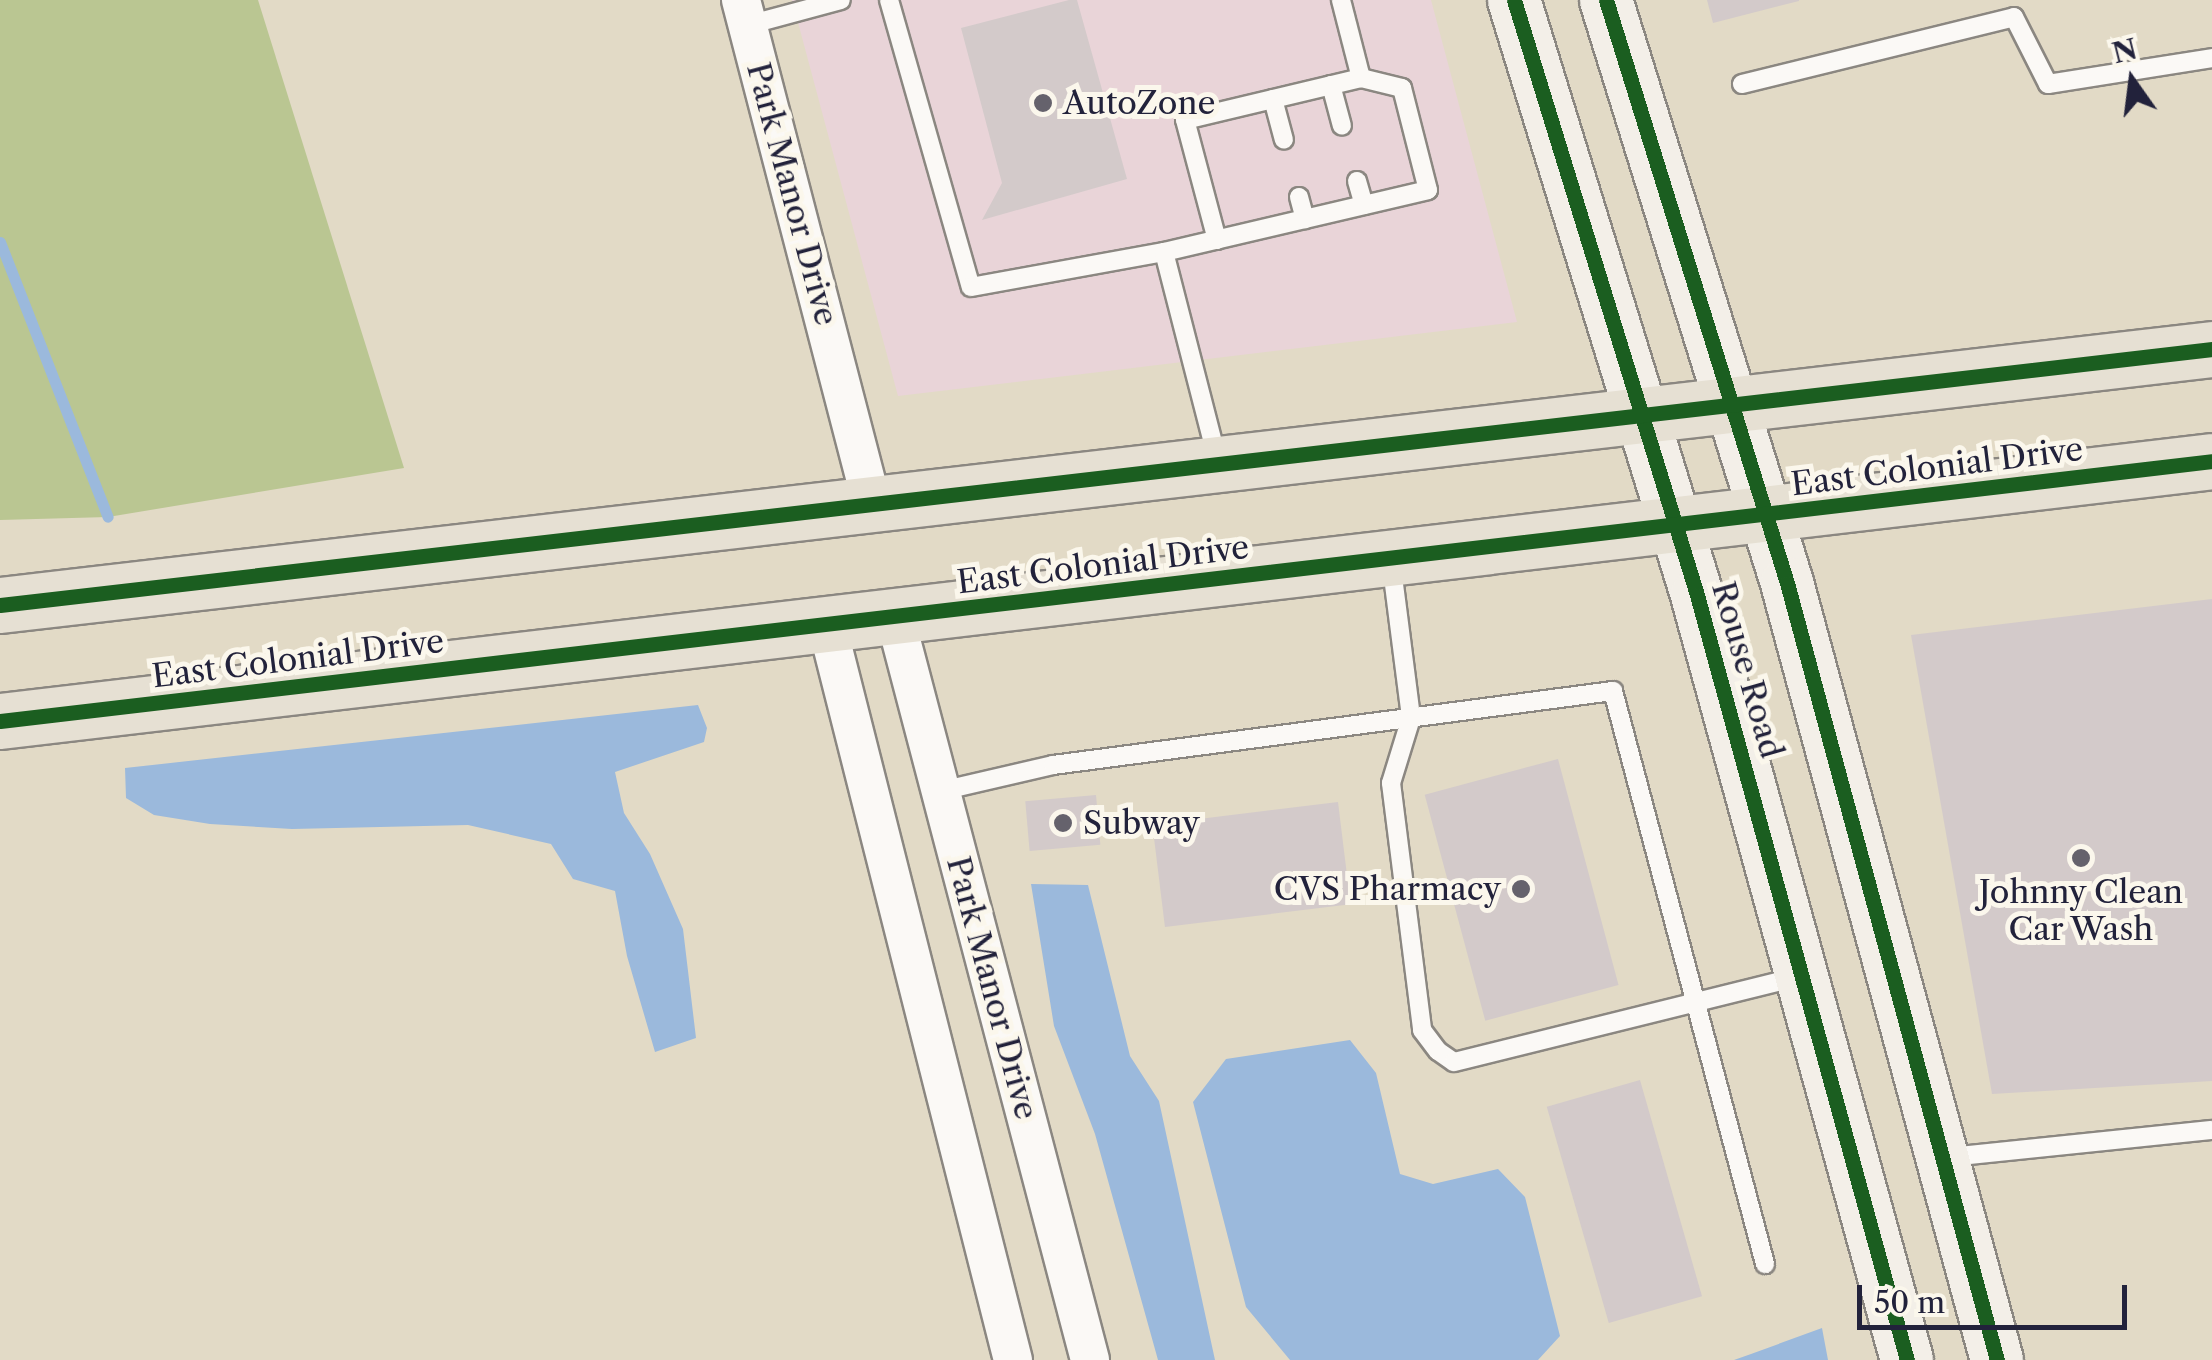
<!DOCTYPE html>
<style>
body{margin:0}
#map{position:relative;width:2212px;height:1360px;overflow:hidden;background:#e2dac6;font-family:"Libre Caslon Text",serif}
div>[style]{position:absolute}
.built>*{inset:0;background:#e9d4d8}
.forest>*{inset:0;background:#bac692}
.water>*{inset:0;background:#9bb9dc}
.stream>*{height:11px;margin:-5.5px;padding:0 5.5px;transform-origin:5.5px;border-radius:5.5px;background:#9bb9dc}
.building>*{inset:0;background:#d3caca;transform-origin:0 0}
.roads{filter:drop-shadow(2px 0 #8b8781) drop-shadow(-2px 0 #8b8781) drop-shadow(0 2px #8b8781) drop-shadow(0 -2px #8b8781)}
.lane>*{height:18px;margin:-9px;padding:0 9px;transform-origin:9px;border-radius:9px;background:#fbf9f6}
.street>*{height:38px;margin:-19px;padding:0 19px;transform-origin:19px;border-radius:19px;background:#fbf9f6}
.secondary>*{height:52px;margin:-26px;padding:0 26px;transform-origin:26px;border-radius:26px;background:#f3efe8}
.highway>*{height:55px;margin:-27.5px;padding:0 27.5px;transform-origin:27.5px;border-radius:27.5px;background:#e6e0d3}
.cycleway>*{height:15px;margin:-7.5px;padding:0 7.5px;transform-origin:7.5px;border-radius:7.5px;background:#1b5e20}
.dots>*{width:28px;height:28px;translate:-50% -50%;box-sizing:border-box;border:5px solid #fbf7ec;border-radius:50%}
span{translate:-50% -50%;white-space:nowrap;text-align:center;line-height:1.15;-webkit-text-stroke:10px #fbf7ec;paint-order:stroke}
.poi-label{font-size:32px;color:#22223b}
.left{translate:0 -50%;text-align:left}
.right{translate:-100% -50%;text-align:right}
.street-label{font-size:32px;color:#22223b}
.north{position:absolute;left:2082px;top:30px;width:100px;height:100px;-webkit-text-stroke:8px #fbf7ec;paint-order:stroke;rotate:346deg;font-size:28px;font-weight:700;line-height:40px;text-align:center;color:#22223b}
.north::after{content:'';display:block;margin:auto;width:35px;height:45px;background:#22223b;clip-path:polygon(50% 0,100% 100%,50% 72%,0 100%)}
.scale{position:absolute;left:1857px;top:1285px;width:270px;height:45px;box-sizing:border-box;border:5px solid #22223b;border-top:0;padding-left:12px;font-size:30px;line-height:35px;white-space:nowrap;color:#22223b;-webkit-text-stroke:8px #fbf7ec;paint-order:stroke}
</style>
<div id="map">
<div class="built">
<i style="clip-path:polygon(792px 0,1431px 0,1517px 322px,898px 396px)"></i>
</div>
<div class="forest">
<i style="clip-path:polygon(0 0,258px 0,404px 468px,108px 517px,0 520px)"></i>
</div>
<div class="water">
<i style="clip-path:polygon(698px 705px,707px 728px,704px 742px,615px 772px,624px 813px,650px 854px,683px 929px,696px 1038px,655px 1052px,627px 956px,615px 891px,573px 879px,551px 844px,468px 825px,292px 829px,210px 824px,154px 815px,126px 798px,125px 768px)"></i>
<i style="clip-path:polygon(1031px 884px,1088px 885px,1130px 1056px,1159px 1101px,1215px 1360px,1158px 1360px,1095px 1134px,1054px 1026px)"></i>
<i style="clip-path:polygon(1350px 1040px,1376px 1073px,1400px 1174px,1433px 1184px,1498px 1169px,1525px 1197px,1560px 1336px,1538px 1360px,1290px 1360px,1246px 1307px,1193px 1102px,1226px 1059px)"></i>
<i style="clip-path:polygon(1822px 1328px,1828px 1360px,1734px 1360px,1751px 1354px)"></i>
</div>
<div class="stream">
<i style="left:0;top:242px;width:295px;rotate:68.6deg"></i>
</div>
<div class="building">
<i style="clip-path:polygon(1069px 0,1077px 0,1127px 179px,982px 220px,1002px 183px,961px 28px)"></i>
<i style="clip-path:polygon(1707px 0,1799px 0,1799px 1px,1713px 23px)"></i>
<i style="clip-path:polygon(2212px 599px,2212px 1081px,1992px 1094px,1911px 635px)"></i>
<i style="left:1558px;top:759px;width:234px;height:138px;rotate:75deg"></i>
<i style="left:1096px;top:795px;width:50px;height:71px;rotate:85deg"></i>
<i style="left:1338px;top:802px;width:103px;height:187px;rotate:83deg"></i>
<i style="left:1640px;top:1080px;width:225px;height:97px;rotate:74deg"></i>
</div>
<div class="roads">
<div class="lane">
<i style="left:889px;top:0;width:298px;rotate:74.1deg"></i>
<i style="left:971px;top:287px;width:196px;rotate:-10.3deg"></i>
<i style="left:1164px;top:252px;width:214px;rotate:75.6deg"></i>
<i style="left:748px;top:25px;width:96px;rotate:-15deg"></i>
<i style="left:1742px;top:84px;width:280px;rotate:-13.8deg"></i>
<i style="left:2014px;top:17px;width:75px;rotate:63.1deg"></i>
<i style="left:2048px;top:84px;width:166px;rotate:-9deg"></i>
<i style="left:1331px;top:85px;width:42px;rotate:75deg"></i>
<i style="left:1273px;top:99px;width:42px;rotate:75deg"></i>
<i style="left:1357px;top:181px;width:25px;rotate:74deg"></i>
<i style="left:1299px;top:197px;width:23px;rotate:75deg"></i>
<i style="left:1217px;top:240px;width:124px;rotate:-104.9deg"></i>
<i style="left:1185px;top:120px;width:181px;rotate:-13.4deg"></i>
<i style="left:1164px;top:252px;width:271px;rotate:-13.2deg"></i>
<i style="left:1428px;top:190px;width:105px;rotate:-104.3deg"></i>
<i style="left:1402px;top:88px;width:42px;rotate:-166.3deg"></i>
<i style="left:1361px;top:78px;width:81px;rotate:-104.4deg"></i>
<i style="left:1391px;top:561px;width:158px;rotate:82.7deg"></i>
<i style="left:1411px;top:718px;width:68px;rotate:107.1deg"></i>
<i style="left:1391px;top:783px;width:249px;rotate:82.8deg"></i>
<i style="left:1422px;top:1030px;width:26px;rotate:53deg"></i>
<i style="left:1438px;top:1051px;width:19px;rotate:35deg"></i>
<i style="left:1454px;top:1062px;width:354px;rotate:-13.9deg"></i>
<i style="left:941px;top:791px;width:115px;rotate:-13.1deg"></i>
<i style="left:1053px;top:765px;width:565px;rotate:-7.53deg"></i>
<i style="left:1613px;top:691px;width:593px;rotate:75.14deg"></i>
<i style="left:1949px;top:1157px;width:264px;rotate:-5.9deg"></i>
</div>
<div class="street">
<i style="left:741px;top:0;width:521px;rotate:75.43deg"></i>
<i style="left:895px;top:617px;width:768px;rotate:75.29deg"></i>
<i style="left:827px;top:625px;width:758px;rotate:75.8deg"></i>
</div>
<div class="secondary">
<i style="left:1514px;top:0;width:623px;rotate:72.9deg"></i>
<i style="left:1697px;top:595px;width:793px;rotate:74.65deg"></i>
<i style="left:1606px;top:0;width:610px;rotate:72.75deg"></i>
<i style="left:1787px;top:583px;width:805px;rotate:74.88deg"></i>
</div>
<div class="highway">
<i style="left:0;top:605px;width:2227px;rotate:-6.6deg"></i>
<i style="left:0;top:721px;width:2227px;rotate:-6.7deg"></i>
</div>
</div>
<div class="cycleway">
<i style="left:1514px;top:0;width:623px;rotate:72.9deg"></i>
<i style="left:1697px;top:595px;width:793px;rotate:74.65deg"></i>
<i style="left:1606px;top:0;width:610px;rotate:72.75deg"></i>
<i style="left:1787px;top:583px;width:805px;rotate:74.88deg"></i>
<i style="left:0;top:605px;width:2227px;rotate:-6.6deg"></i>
<i style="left:0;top:721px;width:2227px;rotate:-6.7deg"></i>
</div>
<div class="dots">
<i style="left:1043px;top:103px;background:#65626c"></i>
<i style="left:1063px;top:823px;background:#65626c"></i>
<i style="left:2081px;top:858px;background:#65626c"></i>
<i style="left:1521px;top:889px;background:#65626c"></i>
</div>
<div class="poi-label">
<span class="left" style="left:1063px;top:103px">AutoZone</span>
<span class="left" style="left:1083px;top:823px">Subway</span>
<span class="right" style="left:1501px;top:889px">CVS Pharmacy</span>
<span style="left:2081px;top:911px">Johnny Clean<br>Car Wash</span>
</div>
<div class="street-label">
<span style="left:792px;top:194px;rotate:75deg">Park Manor Drive</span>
<span style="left:1937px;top:467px;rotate:-7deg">East Colonial Drive</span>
<span style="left:1103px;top:565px;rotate:-7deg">East Colonial Drive</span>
<span style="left:298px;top:659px;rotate:-7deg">East Colonial Drive</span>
<span style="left:1747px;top:670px;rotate:74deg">Rouse Road</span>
<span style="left:992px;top:988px;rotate:75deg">Park Manor Drive</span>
</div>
<div class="north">N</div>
<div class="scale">50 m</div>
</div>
